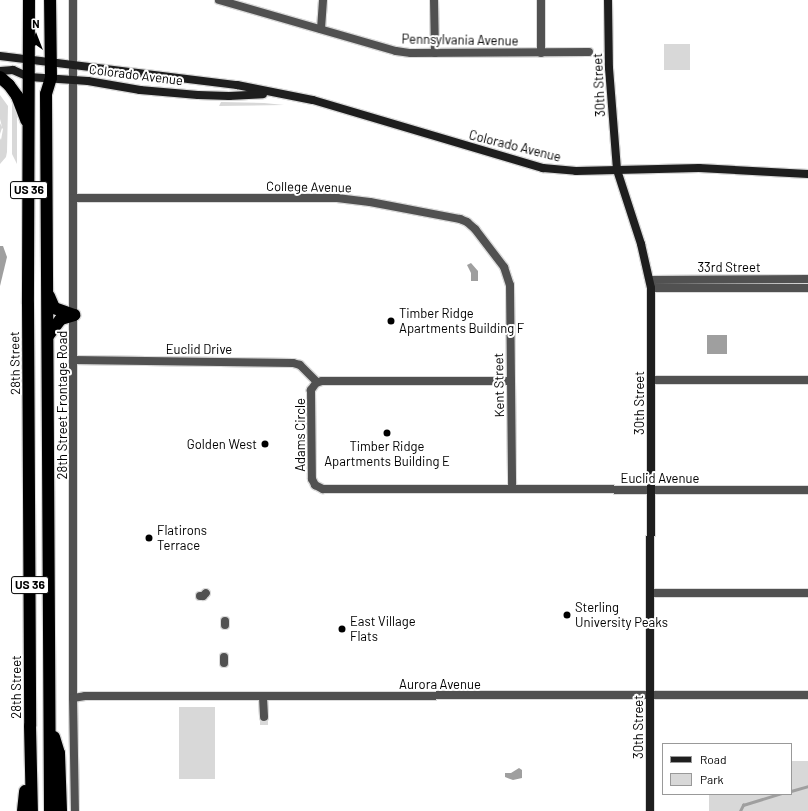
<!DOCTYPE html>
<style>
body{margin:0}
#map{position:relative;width:808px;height:811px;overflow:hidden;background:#fff;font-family:Barlow,sans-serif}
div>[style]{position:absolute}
.green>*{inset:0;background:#d8d8d8;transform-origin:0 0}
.water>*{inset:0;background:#9f9f9f;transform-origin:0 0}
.stream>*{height:2.5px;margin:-1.25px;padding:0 1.25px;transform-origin:1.25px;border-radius:1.25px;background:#9f9f9f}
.street-tunnel>*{height:8px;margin-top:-4px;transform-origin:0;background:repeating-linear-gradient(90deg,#d9d9d9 0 8px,transparent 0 12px)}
.roads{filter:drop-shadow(1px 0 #dbdbdb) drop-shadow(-1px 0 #dbdbdb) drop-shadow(0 1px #dbdbdb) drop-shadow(0 -1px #dbdbdb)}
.street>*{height:8px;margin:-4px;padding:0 4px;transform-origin:4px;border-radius:4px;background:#515151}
.secondary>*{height:8px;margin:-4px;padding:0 4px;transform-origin:4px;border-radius:4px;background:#1e1e1e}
.highway>*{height:12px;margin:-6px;padding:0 6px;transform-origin:6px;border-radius:6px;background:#000}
.dots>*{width:11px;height:11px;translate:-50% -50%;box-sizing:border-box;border:2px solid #fff;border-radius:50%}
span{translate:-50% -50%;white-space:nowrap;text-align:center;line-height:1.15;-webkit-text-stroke:4px #fff;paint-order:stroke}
.shield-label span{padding:1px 3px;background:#fff;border:1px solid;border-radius:3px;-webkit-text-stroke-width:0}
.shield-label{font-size:12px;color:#000;font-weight:700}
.street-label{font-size:13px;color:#000}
.poi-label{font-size:13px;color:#000}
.left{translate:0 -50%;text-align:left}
.right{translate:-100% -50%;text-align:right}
.legend{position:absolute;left:662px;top:743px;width:130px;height:52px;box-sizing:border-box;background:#fff;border:1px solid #999;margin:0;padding:5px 7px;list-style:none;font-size:12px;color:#000}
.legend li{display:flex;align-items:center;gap:8px;height:20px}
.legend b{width:20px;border:1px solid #999}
.north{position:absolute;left:16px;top:16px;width:40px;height:40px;-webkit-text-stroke:3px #fff;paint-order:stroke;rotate:0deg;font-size:11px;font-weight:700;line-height:16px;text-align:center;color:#000}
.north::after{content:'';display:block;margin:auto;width:14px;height:18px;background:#000;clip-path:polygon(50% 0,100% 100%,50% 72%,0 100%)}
</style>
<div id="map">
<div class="green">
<i style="left:664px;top:44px;width:26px;height:26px"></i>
<i style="clip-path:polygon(0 95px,8px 106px,7px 152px,6px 157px,0 164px,0 138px,1px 140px,3px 129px,2px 128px,0 134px,0 123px,2px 127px,0 119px)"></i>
<i style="clip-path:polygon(12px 100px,15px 105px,17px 116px,17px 164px,12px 154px)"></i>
<i style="clip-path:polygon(221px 102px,264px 103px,284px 105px,219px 106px)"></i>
<i style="left:179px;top:707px;width:36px;height:72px"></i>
<i style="clip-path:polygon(791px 761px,808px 761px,808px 811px,709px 811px,709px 794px,791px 794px)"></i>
</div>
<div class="water">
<i style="clip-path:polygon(0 246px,3px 246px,7px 257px,0 286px)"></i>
<i style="clip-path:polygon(471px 263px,478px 271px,478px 281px,471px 281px,471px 273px,467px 265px)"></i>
<i style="left:707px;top:335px;width:20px;height:19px"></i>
<i style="clip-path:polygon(519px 768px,522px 770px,522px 778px,513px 780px,505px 777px,505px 773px,511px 773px)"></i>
</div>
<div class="stream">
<i style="left:791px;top:791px;width:18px;rotate:-16deg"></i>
<i style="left:740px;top:811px;width:7px;rotate:-63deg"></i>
<i style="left:743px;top:805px;width:39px;rotate:-17deg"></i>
</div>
<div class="street-tunnel">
<i style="left:264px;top:717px;width:8px;rotate:90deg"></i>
</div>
<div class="roads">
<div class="street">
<i style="left:73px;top:0;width:698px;rotate:90deg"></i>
<i style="left:73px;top:698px;width:113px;rotate:89deg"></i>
<i style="left:219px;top:0;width:184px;rotate:16.1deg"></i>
<i style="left:396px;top:51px;width:15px;rotate:8deg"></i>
<i style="left:411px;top:53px;width:178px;rotate:-0.3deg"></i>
<i style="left:434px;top:0;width:53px;rotate:88.9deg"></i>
<i style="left:541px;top:0;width:53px;rotate:90deg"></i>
<i style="left:321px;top:29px;width:29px;rotate:-86deg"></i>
<i style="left:73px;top:198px;width:264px"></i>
<i style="left:337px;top:198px;width:33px;rotate:7deg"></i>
<i style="left:370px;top:202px;width:92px;rotate:10.7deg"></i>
<i style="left:460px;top:219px;width:8px;rotate:23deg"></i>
<i style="left:467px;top:222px;width:11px;rotate:41deg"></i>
<i style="left:475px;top:229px;width:48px;rotate:52.7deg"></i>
<i style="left:504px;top:267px;width:19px;rotate:72deg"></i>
<i style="left:510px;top:285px;width:204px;rotate:89.4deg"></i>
<i style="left:650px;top:280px;width:158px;rotate:-0.4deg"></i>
<i style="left:651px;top:288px;width:157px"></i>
<i style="left:73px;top:360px;width:220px;rotate:0.8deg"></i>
<i style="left:293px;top:363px;width:7px;rotate:16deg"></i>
<i style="left:300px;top:365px;width:24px;rotate:45deg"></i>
<i style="left:651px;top:380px;width:157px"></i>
<i style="left:511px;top:381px;width:189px;rotate:180deg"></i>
<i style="left:322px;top:381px;width:6px;rotate:162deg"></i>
<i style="left:316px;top:383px;width:9px;rotate:126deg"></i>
<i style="left:311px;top:390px;width:89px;rotate:89.4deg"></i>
<i style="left:312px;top:479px;width:7px;rotate:63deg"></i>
<i style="left:315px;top:485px;width:9px;rotate:27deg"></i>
<i style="left:323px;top:489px;width:485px;rotate:0.1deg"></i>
<i style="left:650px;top:593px;width:158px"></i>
<i style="left:200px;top:596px;width:3px"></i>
<i style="left:203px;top:596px;width:4px;rotate:-45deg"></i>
<i style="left:225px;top:621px;width:4px;rotate:90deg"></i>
<i style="left:224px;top:657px;width:6px;rotate:90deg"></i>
<i style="left:263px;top:697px;width:20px;rotate:87deg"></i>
<i style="left:73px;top:698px;width:12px;rotate:-9deg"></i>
<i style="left:85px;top:696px;width:723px;rotate:-0.08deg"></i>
</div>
<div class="secondary">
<i style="left:608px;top:0;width:68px;rotate:89.2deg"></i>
<i style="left:609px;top:68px;width:102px;rotate:85.5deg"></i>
<i style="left:617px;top:170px;width:78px;rotate:72deg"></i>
<i style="left:641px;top:244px;width:45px;rotate:77.2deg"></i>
<i style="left:651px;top:288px;width:523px;rotate:90.11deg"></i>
<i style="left:0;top:56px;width:239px;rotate:7deg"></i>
<i style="left:237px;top:85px;width:77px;rotate:11.2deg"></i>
<i style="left:313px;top:100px;width:240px;rotate:16.5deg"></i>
<i style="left:543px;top:168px;width:33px;rotate:5deg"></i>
<i style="left:576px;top:171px;width:123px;rotate:-1.4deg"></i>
<i style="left:699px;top:168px;width:109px;rotate:3.2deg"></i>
<i style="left:0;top:71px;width:13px;rotate:-4deg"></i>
<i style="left:13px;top:70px;width:17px;rotate:24deg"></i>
<i style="left:29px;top:77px;width:59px;rotate:3.9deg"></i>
<i style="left:88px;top:81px;width:53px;rotate:9.8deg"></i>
<i style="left:140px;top:90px;width:58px;rotate:4.9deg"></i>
<i style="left:198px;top:95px;width:31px;rotate:2deg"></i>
<i style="left:229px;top:96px;width:34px;rotate:-3deg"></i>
</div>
<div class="highway">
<i style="left:29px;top:0;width:304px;rotate:90.2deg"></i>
<i style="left:28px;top:304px;width:422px;rotate:89.7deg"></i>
<i style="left:30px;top:726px;width:85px;rotate:88.7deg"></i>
<i style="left:0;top:77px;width:12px;rotate:42deg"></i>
<i style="left:9px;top:85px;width:14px;rotate:54deg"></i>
<i style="left:17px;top:96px;width:26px;rotate:69deg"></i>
<i style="left:49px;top:296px;width:13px;rotate:67deg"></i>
<i style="left:54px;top:308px;width:21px;rotate:19deg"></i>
<i style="left:48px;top:336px;width:21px;rotate:-53deg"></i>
<i style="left:61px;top:319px;width:14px;rotate:-17deg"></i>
<i style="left:54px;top:737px;width:17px;rotate:73deg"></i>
<i style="left:59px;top:753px;width:58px;rotate:88deg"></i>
<i style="left:23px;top:811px;width:20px;rotate:-84deg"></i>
<i style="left:50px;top:811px;width:717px;rotate:-90.32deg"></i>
<i style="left:46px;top:94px;width:17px;rotate:-73deg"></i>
<i style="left:51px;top:78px;width:78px;rotate:-90.7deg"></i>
</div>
</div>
<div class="dots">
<i style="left:391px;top:321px;background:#000"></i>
<i style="left:387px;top:433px;background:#000"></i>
<i style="left:265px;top:444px;background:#000"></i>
<i style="left:149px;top:538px;background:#000"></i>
<i style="left:567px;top:615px;background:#000"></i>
<i style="left:342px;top:629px;background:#000"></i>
</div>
<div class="shield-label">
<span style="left:29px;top:190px">US 36</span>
<span style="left:30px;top:585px">US 36</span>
</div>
<div class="street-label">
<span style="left:460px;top:40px;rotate:1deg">Pennsylvania Avenue</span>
<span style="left:136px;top:75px;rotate:7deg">Colorado Avenue</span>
<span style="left:599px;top:85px;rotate:-93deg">30th Street</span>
<span style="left:515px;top:146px;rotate:14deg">Colorado Avenue</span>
<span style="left:309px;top:187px;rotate:1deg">College Avenue</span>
<span style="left:729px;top:267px">33rd Street</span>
<span style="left:199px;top:349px">Euclid Drive</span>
<span style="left:15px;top:363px;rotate:-91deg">28th Street</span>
<span style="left:499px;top:385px;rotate:-91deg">Kent Street</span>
<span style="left:639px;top:403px;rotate:-90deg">30th Street</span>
<span style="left:62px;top:405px;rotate:-90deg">28th Street Frontage Road</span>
<span style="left:300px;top:435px;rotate:-90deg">Adams Circle</span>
<span style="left:660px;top:478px">Euclid Avenue</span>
<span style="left:440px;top:684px">Aurora Avenue</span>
<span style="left:16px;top:687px;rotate:-90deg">28th Street</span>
<span style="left:638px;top:727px;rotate:-90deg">30th Street</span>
</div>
<div class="poi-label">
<span class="left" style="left:399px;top:321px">Timber Ridge<br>Apartments Building F</span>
<span class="right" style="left:257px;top:444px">Golden West</span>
<span style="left:387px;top:454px">Timber Ridge<br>Apartments Building E</span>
<span class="left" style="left:157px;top:538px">Flatirons<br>Terrace</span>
<span class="left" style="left:575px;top:615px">Sterling<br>University Peaks</span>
<span class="left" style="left:350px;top:629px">East Village<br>Flats</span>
</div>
<ul class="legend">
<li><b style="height:5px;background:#1e1e1e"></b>Road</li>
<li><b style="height:11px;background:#d8d8d8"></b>Park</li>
</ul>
<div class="north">N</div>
</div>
